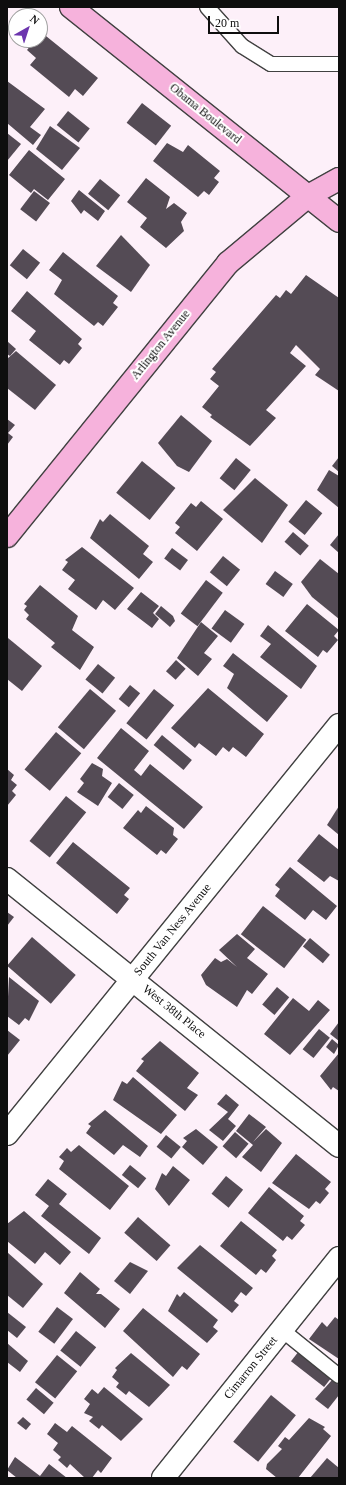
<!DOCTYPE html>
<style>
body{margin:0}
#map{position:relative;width:346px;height:1485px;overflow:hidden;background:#fdf0f9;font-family:"Times New Roman",serif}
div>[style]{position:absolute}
.building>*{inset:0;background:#544b55;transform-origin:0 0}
.roads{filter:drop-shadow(1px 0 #414141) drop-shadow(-1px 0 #414141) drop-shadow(0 1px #414141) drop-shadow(0 -1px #414141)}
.lane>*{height:14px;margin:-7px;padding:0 7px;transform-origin:7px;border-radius:7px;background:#fff}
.street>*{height:22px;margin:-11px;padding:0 11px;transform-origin:11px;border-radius:11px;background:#fff}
.secondary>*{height:22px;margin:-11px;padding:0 11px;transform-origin:11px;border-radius:11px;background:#f6b2dc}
span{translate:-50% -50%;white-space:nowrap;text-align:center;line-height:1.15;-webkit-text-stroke:4px #fff;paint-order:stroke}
.street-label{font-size:12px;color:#0e0e0e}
.frame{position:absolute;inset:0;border:8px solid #0e0e0e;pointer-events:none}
.north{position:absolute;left:8px;top:8px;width:40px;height:40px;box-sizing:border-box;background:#fff;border:1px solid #9f9f9f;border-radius:50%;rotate:39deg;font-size:11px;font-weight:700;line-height:16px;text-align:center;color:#0e0e0e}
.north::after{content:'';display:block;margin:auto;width:14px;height:18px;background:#6c35ae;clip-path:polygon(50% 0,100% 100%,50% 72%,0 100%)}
.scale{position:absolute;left:208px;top:16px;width:71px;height:18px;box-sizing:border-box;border:2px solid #0e0e0e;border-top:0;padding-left:5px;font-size:12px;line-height:14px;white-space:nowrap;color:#0e0e0e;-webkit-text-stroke:3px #fff;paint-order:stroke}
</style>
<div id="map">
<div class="building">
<i style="clip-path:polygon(41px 32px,98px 78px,83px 96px,75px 89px,69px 97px,30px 65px,36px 58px,27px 50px,35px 40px,40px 40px)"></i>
<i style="clip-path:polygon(7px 81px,45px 109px,30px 127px,41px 135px,33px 145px,7px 123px)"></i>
<i style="left:142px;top:103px;width:37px;height:25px;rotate:38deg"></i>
<i style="left:68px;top:111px;width:28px;height:18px;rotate:39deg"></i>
<i style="clip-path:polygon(50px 126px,80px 148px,62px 170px,36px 149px)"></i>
<i style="clip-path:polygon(7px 133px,21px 144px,7px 161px)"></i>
<i style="clip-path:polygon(167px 143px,183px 152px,188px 145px,220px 171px,214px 178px,219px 182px,209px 195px,204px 191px,198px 197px,153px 161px)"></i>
<i style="clip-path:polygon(29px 150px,65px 179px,48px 200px,34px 189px,31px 193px,9px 175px)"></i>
<i style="clip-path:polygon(146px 178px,170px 197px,166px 209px,174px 203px,187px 213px,181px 222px,184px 231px,166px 248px,140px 227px,147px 218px,127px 202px)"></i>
<i style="left:100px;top:179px;width:26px;height:19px;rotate:39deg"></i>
<i style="clip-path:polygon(79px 190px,105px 211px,98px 221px,84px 210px,81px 214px,71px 201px)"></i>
<i style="left:34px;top:191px;width:20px;height:23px;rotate:37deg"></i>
<i style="clip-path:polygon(121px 235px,150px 265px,131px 292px,96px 266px)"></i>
<i style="left:23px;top:249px;width:22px;height:21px;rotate:39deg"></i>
<i style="clip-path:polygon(63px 252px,118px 296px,113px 303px,118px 307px,103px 326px,98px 322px,94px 326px,54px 294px,62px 280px,49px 270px)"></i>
<i style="clip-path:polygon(306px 275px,339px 298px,339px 391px,315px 375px,320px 369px,296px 345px,290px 353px,306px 366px,266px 410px,276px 418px,250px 446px,210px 417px,212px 415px,202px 407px,219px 386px,210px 379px,216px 372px,212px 369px,276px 295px,280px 298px,286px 290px,291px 294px)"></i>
<i style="clip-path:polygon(27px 291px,82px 339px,78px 344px,82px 348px,69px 364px,64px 360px,60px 365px,29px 340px,36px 331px,11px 311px)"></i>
<i style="clip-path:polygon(7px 341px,16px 349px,10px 356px,7px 354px)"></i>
<i style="clip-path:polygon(16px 351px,56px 385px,35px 410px,7px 388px,7px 359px)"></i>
<i style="clip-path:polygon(181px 415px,212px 441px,189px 472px,177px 466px,158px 443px)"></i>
<i style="clip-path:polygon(7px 419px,15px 425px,8px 433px,13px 437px,7px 445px)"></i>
<i style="clip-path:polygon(339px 457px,339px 472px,332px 466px)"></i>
<i style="left:236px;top:458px;width:19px;height:26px;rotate:39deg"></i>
<i style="left:142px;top:461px;width:43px;height:41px;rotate:39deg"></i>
<i style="clip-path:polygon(329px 470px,339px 476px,339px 508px,317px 490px)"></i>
<i style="clip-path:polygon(255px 478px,288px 505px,262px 543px,223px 510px)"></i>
<i style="left:306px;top:500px;width:21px;height:28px;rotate:39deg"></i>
<i style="clip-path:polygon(201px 501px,223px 519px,197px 551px,175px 533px,180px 527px,175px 523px,191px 503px,196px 507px)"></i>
<i style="clip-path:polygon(110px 514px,149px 546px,143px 554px,153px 562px,139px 579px,90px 538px,100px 519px,103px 522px)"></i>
<i style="left:293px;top:532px;width:21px;height:13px;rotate:41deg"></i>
<i style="clip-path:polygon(339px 534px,339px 553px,330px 545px)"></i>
<i style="clip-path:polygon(82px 547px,134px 588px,115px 610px,103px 600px,96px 610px,68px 589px,75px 580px,62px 570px,68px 562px,65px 560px)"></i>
<i style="left:172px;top:548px;width:20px;height:13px;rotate:37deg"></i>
<i style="left:223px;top:556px;width:22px;height:21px;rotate:39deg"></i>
<i style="clip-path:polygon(320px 559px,339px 574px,339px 619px,312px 597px,301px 582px)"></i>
<i style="left:275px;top:571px;width:22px;height:16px;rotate:36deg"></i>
<i style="left:206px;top:580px;width:21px;height:42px;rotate:37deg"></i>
<i style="clip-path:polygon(40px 585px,78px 616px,72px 630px,94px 647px,80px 670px,51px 647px,55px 643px,26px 619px,29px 615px,24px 610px,27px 606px,24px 604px)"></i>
<i style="clip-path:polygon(141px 592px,159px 606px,153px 613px,159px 619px,152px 628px,127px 609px)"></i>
<i style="clip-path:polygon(307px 604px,339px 630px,334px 636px,338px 640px,327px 653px,323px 650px,318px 657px,285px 631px)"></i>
<i style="clip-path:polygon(161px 606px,173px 616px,175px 621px,170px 627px,155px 614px)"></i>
<i style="left:225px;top:610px;width:24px;height:23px;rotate:36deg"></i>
<i style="clip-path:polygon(201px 622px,218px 636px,204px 653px,212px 659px,198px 676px,177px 658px)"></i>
<i style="clip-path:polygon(268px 625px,317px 666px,301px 689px,260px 657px,271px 644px,260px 636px)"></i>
<i style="clip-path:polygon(8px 638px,42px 666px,22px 691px,7px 679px)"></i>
<i style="clip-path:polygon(233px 653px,288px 696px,267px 722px,227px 688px,234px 674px,223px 666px)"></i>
<i style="left:176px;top:660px;width:13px;height:15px;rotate:42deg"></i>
<i style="left:98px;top:664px;width:22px;height:20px;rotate:39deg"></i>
<i style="left:130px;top:685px;width:13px;height:18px;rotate:39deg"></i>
<i style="clip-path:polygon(208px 688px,264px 734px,246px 757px,233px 747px,229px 752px,223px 747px,216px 756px,199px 743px,195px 748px,171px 728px)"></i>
<i style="left:90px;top:689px;width:34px;height:50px;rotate:40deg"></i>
<i style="left:154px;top:689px;width:26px;height:44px;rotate:39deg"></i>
<i style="clip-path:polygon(121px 728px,149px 751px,134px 770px,141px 776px,150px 764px,203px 807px,184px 829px,97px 758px)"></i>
<i style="left:56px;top:732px;width:33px;height:49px;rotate:40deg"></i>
<i style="left:162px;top:735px;width:39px;height:13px;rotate:40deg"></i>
<i style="clip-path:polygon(92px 763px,103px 769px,102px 776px,112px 783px,98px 806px,77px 792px,84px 783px,80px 779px)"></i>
<i style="clip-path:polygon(7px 769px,14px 775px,11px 780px,17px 785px,12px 791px,16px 795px,7px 806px)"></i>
<i style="left:119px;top:783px;width:19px;height:18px;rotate:39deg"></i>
<i style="left:66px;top:796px;width:26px;height:58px;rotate:39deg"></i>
<i style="clip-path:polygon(146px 806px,174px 828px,173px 835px,178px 839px,166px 854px,161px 850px,157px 855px,123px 828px,138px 810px,141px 813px)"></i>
<i style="clip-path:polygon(339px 806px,339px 835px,327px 825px)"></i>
<i style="clip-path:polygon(319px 834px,339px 850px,339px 881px,330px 876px,324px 882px,297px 861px)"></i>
<i style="clip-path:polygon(73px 842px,130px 888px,124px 895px,129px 899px,117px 914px,56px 863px)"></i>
<i style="clip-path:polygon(290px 867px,337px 906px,326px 920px,313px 910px,305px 920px,275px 896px,280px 889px,275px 885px)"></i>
<i style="left:263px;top:906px;width:55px;height:36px;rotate:38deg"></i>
<i style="clip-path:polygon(7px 912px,14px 917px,7px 926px)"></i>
<i style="clip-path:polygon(237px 934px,255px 949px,247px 958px,268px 974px,252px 994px,247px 990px,237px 1007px,206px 985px,201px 975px,215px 958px,221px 962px,227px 959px,237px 967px,219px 950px)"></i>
<i style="left:32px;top:937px;width:58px;height:38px;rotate:41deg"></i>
<i style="left:310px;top:938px;width:26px;height:11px;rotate:40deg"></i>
<i style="clip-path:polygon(9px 977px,39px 1001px,29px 1021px,25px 1018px,19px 1025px,7px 1016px)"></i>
<i style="left:277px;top:987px;width:16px;height:23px;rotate:40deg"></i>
<i style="clip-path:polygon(293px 998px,309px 1011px,318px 1000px,330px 1010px,290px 1055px,264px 1034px)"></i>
<i style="clip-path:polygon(339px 1022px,339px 1041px,330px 1034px)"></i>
<i style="left:319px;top:1029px;width:14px;height:26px;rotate:39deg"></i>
<i style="clip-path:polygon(7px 1030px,20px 1040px,7px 1056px)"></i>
<i style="clip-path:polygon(332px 1039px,339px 1045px,334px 1054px,326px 1047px)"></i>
<i style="clip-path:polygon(160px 1041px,199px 1073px,187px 1088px,198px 1095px,185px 1111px,136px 1071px,144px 1061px,141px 1059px)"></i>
<i style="clip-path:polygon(339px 1053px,339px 1091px,333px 1087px,331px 1090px,320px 1076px)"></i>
<i style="clip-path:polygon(133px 1077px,177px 1115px,161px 1134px,113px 1100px,122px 1081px,127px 1084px)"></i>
<i style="clip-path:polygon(226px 1094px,239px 1105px,228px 1119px,236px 1126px,223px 1141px,209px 1130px,228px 1112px,217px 1104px)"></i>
<i style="clip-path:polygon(105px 1110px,148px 1146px,140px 1157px,123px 1145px,114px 1155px,86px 1133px,91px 1126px,88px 1124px)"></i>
<i style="clip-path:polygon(249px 1114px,266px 1127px,253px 1142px,266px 1129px,282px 1143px,261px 1172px,242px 1157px,253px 1145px,236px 1131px)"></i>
<i style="clip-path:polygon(196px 1129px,218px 1147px,203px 1165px,182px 1147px,187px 1141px,183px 1138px)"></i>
<i style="left:235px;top:1132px;width:18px;height:19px;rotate:41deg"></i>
<i style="left:166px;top:1135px;width:19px;height:15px;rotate:39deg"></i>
<i style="clip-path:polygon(79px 1145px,129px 1186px,110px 1210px,59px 1169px,64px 1161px,59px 1157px,67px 1148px,71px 1152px)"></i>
<i style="clip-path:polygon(296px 1154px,331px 1182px,325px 1189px,329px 1193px,320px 1204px,316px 1201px,309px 1209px,272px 1183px)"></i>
<i style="left:130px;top:1165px;width:21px;height:13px;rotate:39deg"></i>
<i style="clip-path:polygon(173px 1166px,190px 1180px,169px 1206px,155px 1189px,162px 1173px,166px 1176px)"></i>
<i style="left:226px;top:1176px;width:22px;height:23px;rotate:39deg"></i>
<i style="clip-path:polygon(48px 1179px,67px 1194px,59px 1204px,101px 1238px,89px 1254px,41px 1216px,49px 1206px,35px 1195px)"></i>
<i style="clip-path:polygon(269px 1187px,304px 1216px,300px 1221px,305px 1225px,292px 1240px,287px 1236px,283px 1241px,248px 1213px)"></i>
<i style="clip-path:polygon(24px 1211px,71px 1252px,60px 1265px,45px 1252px,35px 1264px,7px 1241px,7px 1224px)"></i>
<i style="left:138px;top:1217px;width:43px;height:21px;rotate:41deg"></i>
<i style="clip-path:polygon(241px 1221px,277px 1250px,272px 1256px,276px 1260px,266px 1273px,261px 1269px,256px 1275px,220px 1246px)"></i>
<i style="clip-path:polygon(200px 1245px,253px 1288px,246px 1296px,241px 1292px,234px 1301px,239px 1305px,232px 1313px,177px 1268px)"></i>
<i style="clip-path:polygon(7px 1252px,43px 1284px,23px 1308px,7px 1295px)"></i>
<i style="clip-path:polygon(130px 1262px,148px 1271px,130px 1294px,114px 1281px)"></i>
<i style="clip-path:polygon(80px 1272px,100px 1289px,96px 1294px,101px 1294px,120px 1309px,105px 1328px,64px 1293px)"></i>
<i style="clip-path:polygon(184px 1292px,218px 1320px,213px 1327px,218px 1331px,207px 1343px,168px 1311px,177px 1294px,180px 1297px)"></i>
<i style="left:57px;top:1307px;width:20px;height:31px;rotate:37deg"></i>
<i style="clip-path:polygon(143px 1308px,200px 1354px,187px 1370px,182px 1366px,173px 1377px,123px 1331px)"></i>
<i style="clip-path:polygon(7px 1312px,26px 1327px,17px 1338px,7px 1330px)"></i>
<i style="clip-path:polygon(335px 1317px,339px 1320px,339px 1359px,309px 1339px,322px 1322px,327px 1327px)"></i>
<i style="left:76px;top:1331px;width:26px;height:25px;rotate:39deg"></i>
<i style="clip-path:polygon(7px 1343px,28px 1361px,20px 1372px,7px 1362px)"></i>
<i style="left:299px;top:1351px;width:42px;height:13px;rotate:38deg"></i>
<i style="clip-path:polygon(131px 1353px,170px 1385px,149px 1407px,129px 1391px,126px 1395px,116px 1387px,119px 1383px,112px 1377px,117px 1370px,115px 1368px)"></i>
<i style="left:57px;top:1355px;width:26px;height:35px;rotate:39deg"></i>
<i style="clip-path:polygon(332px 1380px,339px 1385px,339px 1395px,328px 1409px,315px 1399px)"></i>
<i style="clip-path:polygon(104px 1387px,143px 1419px,121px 1441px,102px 1425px,99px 1429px,89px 1421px,93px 1417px,84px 1413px,90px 1404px,84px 1399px,92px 1389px,98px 1394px)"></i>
<i style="left:36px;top:1388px;width:23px;height:15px;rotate:40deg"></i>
<i style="left:271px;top:1395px;width:32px;height:60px;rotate:39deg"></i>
<i style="clip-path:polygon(23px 1417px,31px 1424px,26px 1430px,17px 1423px)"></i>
<i style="clip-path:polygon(309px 1418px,325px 1427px,323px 1429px,331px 1436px,298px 1478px,277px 1478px,266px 1469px,267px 1464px,282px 1449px,278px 1446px,285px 1437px,289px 1440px)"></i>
<i style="clip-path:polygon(55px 1423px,67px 1432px,72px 1426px,112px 1458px,101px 1473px,98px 1470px,92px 1478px,85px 1478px,70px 1464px,67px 1468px,58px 1460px,61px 1457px,53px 1450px,58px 1443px,47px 1434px)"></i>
<i style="clip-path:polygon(15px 1457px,40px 1476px,49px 1464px,67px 1478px,17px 1478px,7px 1470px)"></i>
<i style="clip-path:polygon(327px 1458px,339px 1468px,339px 1478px,310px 1478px)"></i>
</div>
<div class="roads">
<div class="lane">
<i style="left:207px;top:7px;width:52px;rotate:48.1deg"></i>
<i style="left:242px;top:46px;width:34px;rotate:32deg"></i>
<i style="left:271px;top:64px;width:68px"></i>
<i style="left:282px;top:1330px;width:73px;rotate:38.9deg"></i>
</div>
<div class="street">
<i style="left:7px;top:879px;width:426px;rotate:38.8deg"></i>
<i style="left:7px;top:1134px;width:527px;rotate:-50.93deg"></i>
<i style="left:163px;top:1478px;width:282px;rotate:-51.3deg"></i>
</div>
<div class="secondary">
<i style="left:71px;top:7px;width:343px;rotate:38.6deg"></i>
<i style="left:7px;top:536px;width:351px;rotate:-51deg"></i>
<i style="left:228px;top:263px;width:104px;rotate:-39.9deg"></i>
<i style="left:308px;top:196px;width:35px;rotate:-29deg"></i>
</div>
</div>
<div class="street-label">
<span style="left:205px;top:114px;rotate:39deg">Obama Boulevard</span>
<span style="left:161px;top:345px;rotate:-51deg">Arlington Avenue</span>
<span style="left:173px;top:930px;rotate:-51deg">South Van Ness Avenue</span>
<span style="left:174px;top:1012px;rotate:39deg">West 38th Place</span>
<span style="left:251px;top:1368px;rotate:-51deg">Cimarron Street</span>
</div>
<div class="frame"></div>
<div class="north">N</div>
<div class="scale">20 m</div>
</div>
